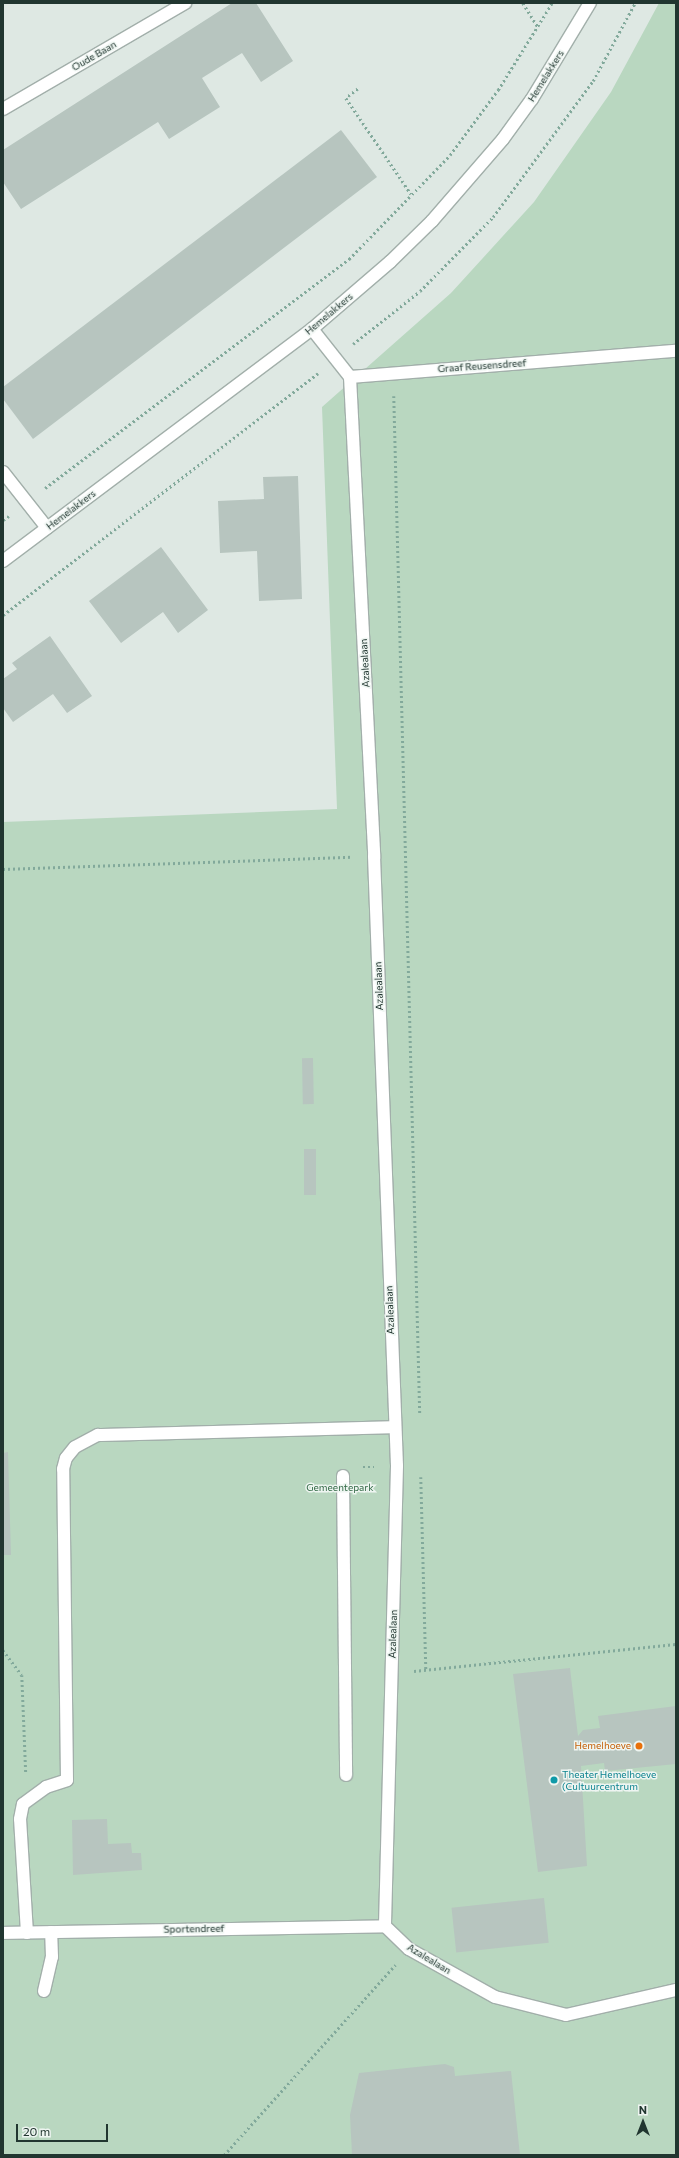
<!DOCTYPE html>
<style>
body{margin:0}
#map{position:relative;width:679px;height:2158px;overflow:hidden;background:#dee8e3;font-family:Commissioner,sans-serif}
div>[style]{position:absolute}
.green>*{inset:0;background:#b9d7c0}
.building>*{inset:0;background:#b7c5bf;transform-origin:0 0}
.path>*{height:2.5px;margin-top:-1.25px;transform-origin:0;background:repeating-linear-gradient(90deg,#82a99b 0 2px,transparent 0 5px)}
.roads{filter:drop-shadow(1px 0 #a2afaa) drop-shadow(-1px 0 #a2afaa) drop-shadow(0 1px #a2afaa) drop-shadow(0 -1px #a2afaa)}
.service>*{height:12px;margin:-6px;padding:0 6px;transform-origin:6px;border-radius:6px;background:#fff}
.minor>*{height:12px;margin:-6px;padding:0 6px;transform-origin:6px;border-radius:6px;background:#fff}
.dots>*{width:11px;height:11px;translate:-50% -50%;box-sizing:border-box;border:2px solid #eef5f1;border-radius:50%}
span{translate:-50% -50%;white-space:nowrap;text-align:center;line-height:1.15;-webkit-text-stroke:3px #eef5f1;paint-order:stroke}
.street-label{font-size:10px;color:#213630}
.park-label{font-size:10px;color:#306844}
.food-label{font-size:10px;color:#c56008}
.right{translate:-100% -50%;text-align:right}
.culture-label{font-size:10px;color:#0d838f}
.left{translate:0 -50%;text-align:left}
.frame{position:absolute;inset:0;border:4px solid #213630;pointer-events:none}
.north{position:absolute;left:623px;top:2102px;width:40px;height:40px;-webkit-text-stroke:3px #eef5f1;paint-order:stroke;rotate:0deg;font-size:11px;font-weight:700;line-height:16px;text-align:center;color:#213630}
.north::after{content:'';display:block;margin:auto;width:14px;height:18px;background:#213630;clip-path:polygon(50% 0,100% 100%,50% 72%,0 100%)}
.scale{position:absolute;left:16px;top:2124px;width:92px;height:18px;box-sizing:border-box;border:2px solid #213630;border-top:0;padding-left:5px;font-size:12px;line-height:14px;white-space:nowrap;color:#213630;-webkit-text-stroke:3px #eef5f1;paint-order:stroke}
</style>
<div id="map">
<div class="green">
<i style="clip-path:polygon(659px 3px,676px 3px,676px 2155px,3px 2155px,3px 822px,337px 809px,322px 407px,451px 293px,534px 202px,611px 92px)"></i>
</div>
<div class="building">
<i style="clip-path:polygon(232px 3px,256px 3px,293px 61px,261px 82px,242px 53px,202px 78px,220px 107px,169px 139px,158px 122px,21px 209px,3px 182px,3px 150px)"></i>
<i style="clip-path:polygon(341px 130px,377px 177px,33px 439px,3px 399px,3px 387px)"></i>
<i style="clip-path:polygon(298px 476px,302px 599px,259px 601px,257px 551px,220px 553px,218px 501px,264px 499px,263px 477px)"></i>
<i style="clip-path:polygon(161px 547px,208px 610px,178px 633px,163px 612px,121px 643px,89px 601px)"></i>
<i style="clip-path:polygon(50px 636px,92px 696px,67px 713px,53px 694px,13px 722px,3px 708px,3px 679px,17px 669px,12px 663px)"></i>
<i style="left:313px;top:1058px;width:46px;height:11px;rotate:89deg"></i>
<i style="left:304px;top:1149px;width:12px;height:46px"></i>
<i style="clip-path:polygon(8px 1452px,11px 1555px,3px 1555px,3px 1453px)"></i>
<i style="clip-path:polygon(570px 1668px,578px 1736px,583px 1730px,600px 1728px,598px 1716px,676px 1706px,676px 1764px,605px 1771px,604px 1763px,581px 1766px,587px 1866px,538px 1872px,513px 1674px)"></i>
<i style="clip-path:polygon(107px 1819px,108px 1844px,131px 1843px,132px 1853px,141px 1853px,142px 1870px,73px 1875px,72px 1820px)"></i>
<i style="left:544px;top:1898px;width:45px;height:93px;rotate:84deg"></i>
<i style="clip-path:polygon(445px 2064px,454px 2067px,455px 2076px,511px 2071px,520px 2155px,352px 2155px,350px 2115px,359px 2073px)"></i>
</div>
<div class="path">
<i style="left:523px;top:3px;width:28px;rotate:58deg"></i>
<i style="left:358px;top:89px;width:15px;rotate:143deg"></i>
<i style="left:346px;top:98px;width:116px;rotate:55.9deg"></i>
<i style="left:353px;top:344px;width:85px;rotate:-38.3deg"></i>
<i style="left:420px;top:291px;width:104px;rotate:-45.4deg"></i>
<i style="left:493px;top:217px;width:169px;rotate:-53.7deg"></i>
<i style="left:593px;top:81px;width:89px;rotate:-61.7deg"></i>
<i style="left:394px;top:396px;width:1018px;rotate:88.54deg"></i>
<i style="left:45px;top:488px;width:381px;rotate:-37deg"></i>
<i style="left:349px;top:259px;width:145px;rotate:-45.8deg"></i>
<i style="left:450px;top:155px;width:81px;rotate:-53.6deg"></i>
<i style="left:498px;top:90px;width:102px;rotate:-58.2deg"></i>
<i style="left:3px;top:520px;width:7px;rotate:-34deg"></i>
<i style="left:3px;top:615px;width:397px;rotate:-37.5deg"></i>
<i style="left:3px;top:869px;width:349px;rotate:-2deg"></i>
<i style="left:363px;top:1467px;width:11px"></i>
<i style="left:421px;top:1477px;width:193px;rotate:88.5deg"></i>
<i style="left:3px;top:1650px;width:31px;rotate:53deg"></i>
<i style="left:22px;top:1675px;width:99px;rotate:87.7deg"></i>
<i style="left:414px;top:1671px;width:263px;rotate:-5.9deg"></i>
<i style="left:224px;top:2155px;width:256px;rotate:-48deg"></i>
</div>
<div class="roads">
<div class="service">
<i style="left:343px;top:1476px;width:299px;rotate:89.4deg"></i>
<i style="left:27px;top:1933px;width:114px;rotate:-93.5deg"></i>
<i style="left:20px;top:1819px;width:15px;rotate:-79deg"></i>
<i style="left:23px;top:1804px;width:29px;rotate:-36deg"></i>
<i style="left:46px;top:1787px;width:22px;rotate:-18deg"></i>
<i style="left:67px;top:1780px;width:311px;rotate:-90.7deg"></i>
<i style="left:63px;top:1469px;width:11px;rotate:-75deg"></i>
<i style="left:66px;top:1458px;width:14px;rotate:-51deg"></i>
<i style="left:75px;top:1447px;width:26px;rotate:-28deg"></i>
<i style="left:98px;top:1435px;width:296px;rotate:-1.5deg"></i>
<i style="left:44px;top:1991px;width:35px;rotate:-77deg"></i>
<i style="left:52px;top:1957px;width:25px;rotate:-92deg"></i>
</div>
<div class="minor">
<i style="left:3px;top:109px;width:211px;rotate:-30.2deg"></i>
<i style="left:312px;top:329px;width:61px;rotate:51.6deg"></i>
<i style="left:350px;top:377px;width:480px;rotate:87.1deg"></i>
<i style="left:374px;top:856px;width:610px;rotate:87.84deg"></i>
<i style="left:397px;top:1466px;width:460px;rotate:91.5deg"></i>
<i style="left:385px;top:1926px;width:33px;rotate:44deg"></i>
<i style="left:409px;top:1949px;width:98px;rotate:29.2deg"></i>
<i style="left:495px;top:1997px;width:73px;rotate:14.2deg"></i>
<i style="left:566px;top:2015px;width:113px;rotate:-12.8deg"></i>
<i style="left:350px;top:377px;width:327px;rotate:-4.6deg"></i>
<i style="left:3px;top:472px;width:71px;rotate:51.8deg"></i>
<i style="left:3px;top:561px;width:386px;rotate:-36.9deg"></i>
<i style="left:312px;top:329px;width:103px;rotate:-40.7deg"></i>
<i style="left:390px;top:262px;width:59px;rotate:-44.3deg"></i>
<i style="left:432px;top:221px;width:108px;rotate:-49.1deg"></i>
<i style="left:503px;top:139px;width:49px;rotate:-54.1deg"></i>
<i style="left:532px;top:99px;width:112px;rotate:-58.9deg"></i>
<i style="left:3px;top:1933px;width:382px;rotate:-1deg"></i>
</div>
</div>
<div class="dots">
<i style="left:639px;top:1746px;background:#e8710a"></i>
<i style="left:554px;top:1780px;background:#0f9aa8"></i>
</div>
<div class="street-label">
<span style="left:94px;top:56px;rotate:-30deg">Oude Baan</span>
<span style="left:546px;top:76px;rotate:-58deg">Hemelakkers</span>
<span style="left:329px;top:314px;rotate:-40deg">Hemelakkers</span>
<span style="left:482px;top:366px;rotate:-4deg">Graaf Reusensdreef</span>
<span style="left:71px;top:510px;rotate:-37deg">Hemelakkers</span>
<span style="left:365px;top:663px;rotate:-93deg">Azalealaan</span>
<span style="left:379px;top:986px;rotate:-92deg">Azalealaan</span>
<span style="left:390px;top:1310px;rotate:-92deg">Azalealaan</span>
<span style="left:393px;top:1634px;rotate:-88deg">Azalealaan</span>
<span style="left:194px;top:1929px;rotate:-1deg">Sportendreef</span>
<span style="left:429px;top:1959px;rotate:31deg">Azalealaan</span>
</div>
<div class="park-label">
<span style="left:340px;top:1488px">Gemeentepark</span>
</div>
<div class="food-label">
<span class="right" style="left:631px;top:1746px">Hemelhoeve</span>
</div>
<div class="culture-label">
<span class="left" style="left:562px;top:1780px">Theater Hemelhoeve<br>(Cultuurcentrum</span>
</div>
<div class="frame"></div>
<div class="north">N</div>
<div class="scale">20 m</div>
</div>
